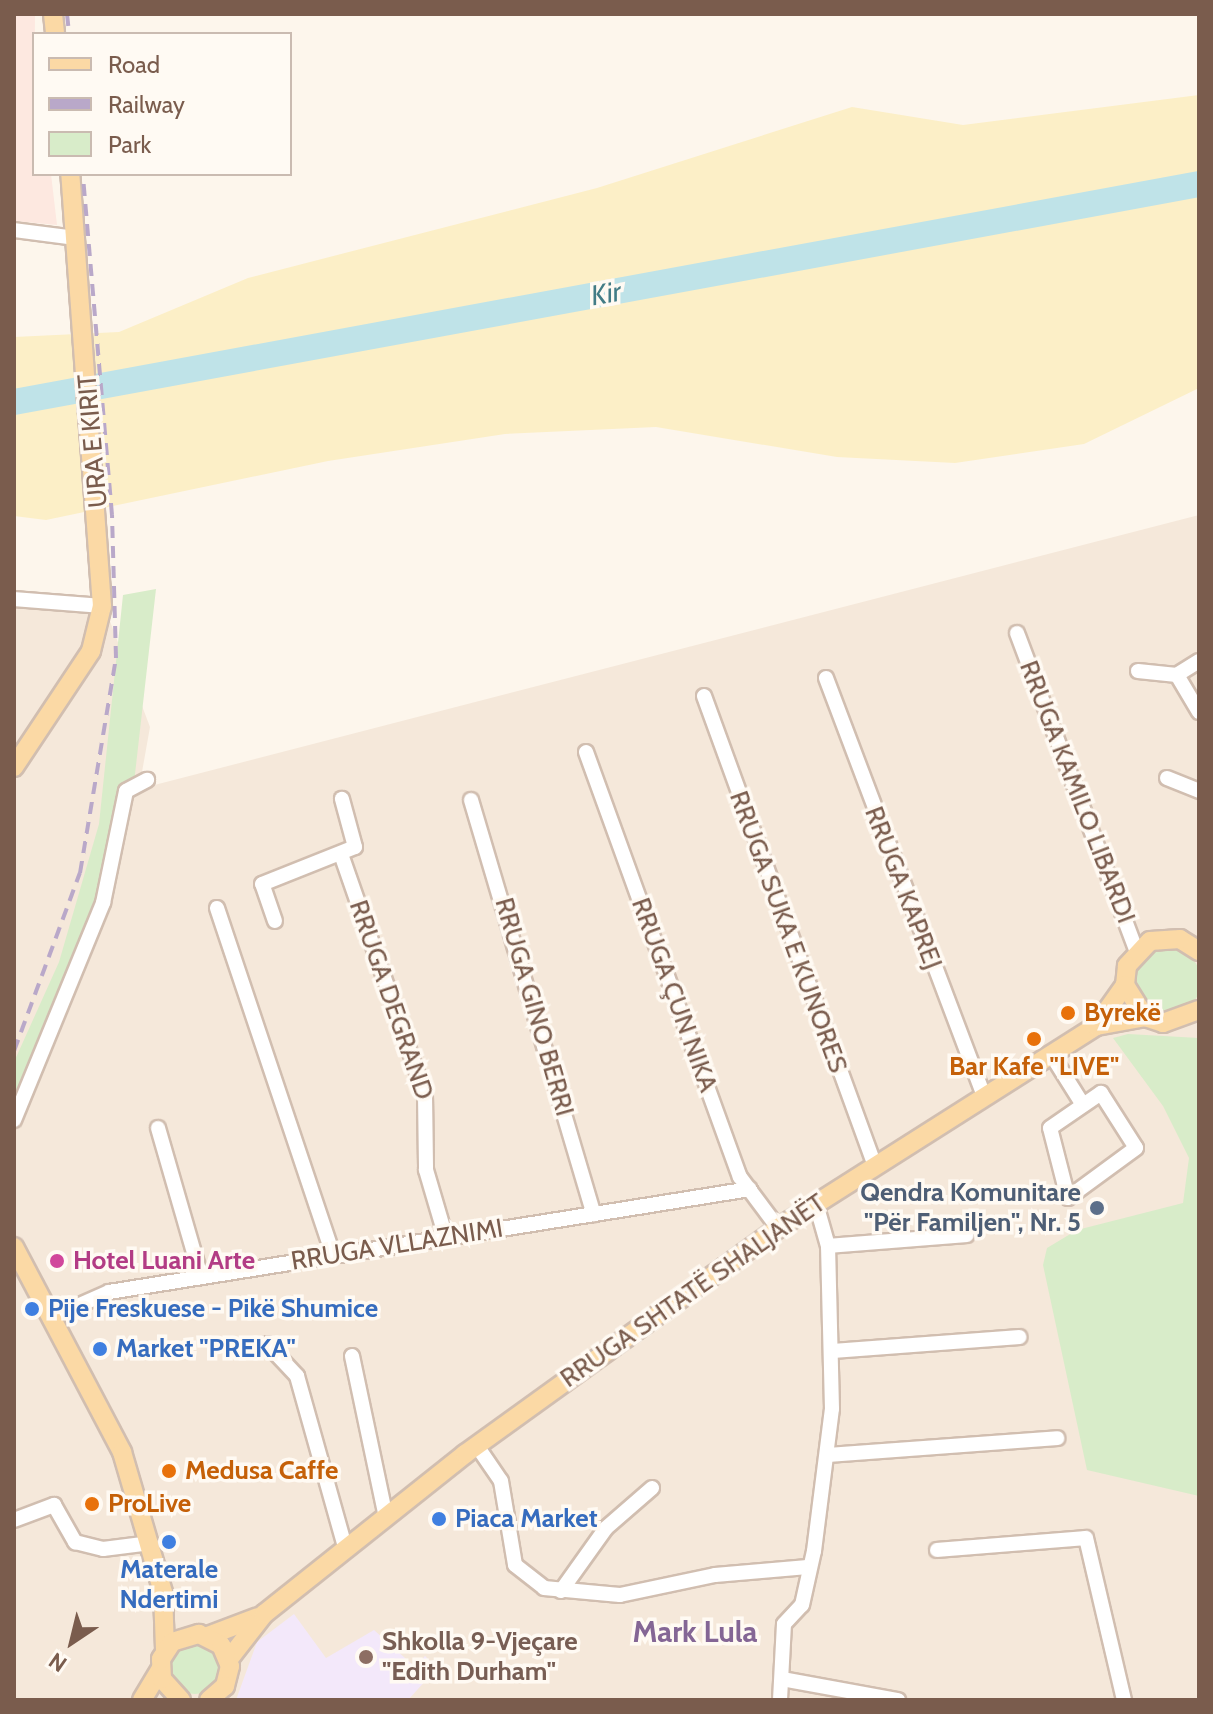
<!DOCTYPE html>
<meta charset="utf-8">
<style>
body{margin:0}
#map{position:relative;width:1213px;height:1714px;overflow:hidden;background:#fdf6ec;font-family:Cabin,sans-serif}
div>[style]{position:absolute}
.residential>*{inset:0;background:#f5e8da}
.commercial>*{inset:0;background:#fde8e0}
.education>*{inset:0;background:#f3e8fa}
.green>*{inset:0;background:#d8ecc9}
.round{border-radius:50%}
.sand>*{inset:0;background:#fcefc7}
.river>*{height:26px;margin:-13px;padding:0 13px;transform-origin:13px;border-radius:13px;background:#bfe3e8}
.roads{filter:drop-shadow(2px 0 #d1beb0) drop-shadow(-2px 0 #d1beb0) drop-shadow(0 2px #d1beb0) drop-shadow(0 -2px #d1beb0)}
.minor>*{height:14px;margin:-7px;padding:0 7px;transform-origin:7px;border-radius:7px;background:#fff}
.major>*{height:18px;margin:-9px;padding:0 9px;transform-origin:9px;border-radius:9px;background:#fbd9a5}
.rail>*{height:4px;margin-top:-2px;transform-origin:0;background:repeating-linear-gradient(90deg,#b9a8c9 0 12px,transparent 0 20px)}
.dots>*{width:22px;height:22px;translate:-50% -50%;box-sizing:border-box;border:4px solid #fffaf3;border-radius:50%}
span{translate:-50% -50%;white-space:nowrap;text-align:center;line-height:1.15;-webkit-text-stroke:7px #fffaf3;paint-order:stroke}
.street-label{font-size:26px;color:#7a5c4d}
.food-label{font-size:26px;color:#c56008;font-weight:700}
.left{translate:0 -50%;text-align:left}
.service-label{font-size:26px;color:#4e5e75;font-weight:700}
.right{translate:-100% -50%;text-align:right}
.hotel-label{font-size:26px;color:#b23c85;font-weight:700}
.shop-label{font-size:26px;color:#366cbe;font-weight:700}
.education-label{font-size:26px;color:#785e54;font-weight:700}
.water-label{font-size:28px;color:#437c86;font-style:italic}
.quarter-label{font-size:30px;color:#846695;font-weight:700}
.frame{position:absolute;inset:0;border:16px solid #7a5c4d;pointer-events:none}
.legend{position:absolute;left:32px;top:32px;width:260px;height:144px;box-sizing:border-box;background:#fffaf3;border:2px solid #cabbb1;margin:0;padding:10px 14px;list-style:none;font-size:24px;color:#7a5c4d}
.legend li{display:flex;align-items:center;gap:16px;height:40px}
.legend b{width:40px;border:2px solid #cabbb1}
.north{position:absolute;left:32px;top:1602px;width:80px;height:80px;-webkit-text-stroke:6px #fffaf3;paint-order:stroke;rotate:215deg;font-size:22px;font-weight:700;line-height:32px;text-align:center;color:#7a5c4d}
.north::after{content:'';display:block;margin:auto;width:28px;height:36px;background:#7a5c4d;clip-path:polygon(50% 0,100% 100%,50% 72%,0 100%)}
</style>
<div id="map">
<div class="residential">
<i style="clip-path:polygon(1199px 515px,1199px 1700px,14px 1700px,14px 599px,67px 599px,108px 616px,150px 727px,139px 789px)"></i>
</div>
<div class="commercial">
<i style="clip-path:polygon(14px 14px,35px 14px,34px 174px,51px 174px,57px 225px,14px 221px)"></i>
</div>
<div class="education">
<i style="clip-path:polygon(294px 1614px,326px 1658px,374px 1630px,415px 1667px,425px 1656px,437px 1668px,408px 1700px,236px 1700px,257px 1642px)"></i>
</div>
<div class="green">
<i style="clip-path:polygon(156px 589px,134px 783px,95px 910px,14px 1110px,14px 1062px,59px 962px,99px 824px,123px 595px)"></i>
<i class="round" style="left:1135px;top:948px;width:66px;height:66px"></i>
<i style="clip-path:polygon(1128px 1034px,1199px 1038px,1199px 1496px,1087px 1470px,1043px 1265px,1047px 1248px,1077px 1230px,1183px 1203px,1189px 1158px,1163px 1106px,1113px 1038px)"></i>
<i class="round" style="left:170px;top:1644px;width:50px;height:50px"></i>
</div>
<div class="sand">
<i style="clip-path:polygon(1199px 95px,1199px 388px,1084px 444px,955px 463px,837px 457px,656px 427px,505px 434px,328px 461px,46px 520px,14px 516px,14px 337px,119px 332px,248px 278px,597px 188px,852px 107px,963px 125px)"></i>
</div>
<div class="river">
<i style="left:14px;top:402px;width:1205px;rotate:-10.42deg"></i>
</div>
<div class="roads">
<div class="minor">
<i style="left:14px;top:230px;width:63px;rotate:7.4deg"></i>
<i style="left:14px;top:599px;width:88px;rotate:4.5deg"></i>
<i style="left:1017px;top:633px;width:339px;rotate:69.4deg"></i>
<i style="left:1199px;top:661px;width:26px;rotate:148deg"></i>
<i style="left:1177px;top:675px;width:43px;rotate:59.3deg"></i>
<i style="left:1138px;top:671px;width:39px;rotate:6deg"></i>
<i style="left:826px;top:678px;width:448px;rotate:69.3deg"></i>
<i style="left:704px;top:696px;width:500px;rotate:70.01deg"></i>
<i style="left:586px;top:752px;width:452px;rotate:70.1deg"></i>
<i style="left:740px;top:1177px;width:64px;rotate:53.3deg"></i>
<i style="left:1167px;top:778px;width:35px;rotate:22deg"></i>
<i style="left:471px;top:800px;width:432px;rotate:73.5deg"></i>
<i style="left:342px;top:857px;width:252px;rotate:70.8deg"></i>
<i style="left:425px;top:1095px;width:75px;rotate:89.2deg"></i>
<i style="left:426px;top:1170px;width:71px;rotate:73.6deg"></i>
<i style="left:217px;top:908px;width:366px;rotate:71.5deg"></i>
<i style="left:275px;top:921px;width:39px;rotate:-109deg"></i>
<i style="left:262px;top:884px;width:100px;rotate:-21.7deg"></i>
<i style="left:355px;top:847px;width:50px;rotate:-105.2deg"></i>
<i style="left:1051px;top:1054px;width:60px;rotate:57.9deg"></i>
<i style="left:1101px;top:1093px;width:65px;rotate:57.5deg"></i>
<i style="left:1136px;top:1148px;width:84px;rotate:143.7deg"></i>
<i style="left:1068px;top:1198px;width:72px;rotate:-104.4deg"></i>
<i style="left:1050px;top:1128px;width:62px;rotate:-34.5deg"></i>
<i style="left:14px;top:1120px;width:235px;rotate:-67.7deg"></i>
<i style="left:103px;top:903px;width:114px;rotate:-78.4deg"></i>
<i style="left:126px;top:791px;width:24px;rotate:-28deg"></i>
<i style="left:158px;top:1128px;width:155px;rotate:73.9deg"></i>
<i style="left:828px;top:1246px;width:139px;rotate:-4.5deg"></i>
<i style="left:50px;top:1318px;width:64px;rotate:-23.8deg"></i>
<i style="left:109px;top:1292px;width:649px;rotate:-9.13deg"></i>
<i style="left:267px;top:1344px;width:44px;rotate:46.8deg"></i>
<i style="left:297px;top:1376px;width:181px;rotate:74.3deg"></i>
<i style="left:833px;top:1351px;width:187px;rotate:-4.3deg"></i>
<i style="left:352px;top:1356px;width:166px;rotate:78.1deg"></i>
<i style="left:477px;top:1446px;width:42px;rotate:55.6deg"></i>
<i style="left:501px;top:1481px;width:85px;rotate:80.5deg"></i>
<i style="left:515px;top:1565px;width:37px;rotate:38deg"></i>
<i style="left:544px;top:1588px;width:76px;rotate:5.3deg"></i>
<i style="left:620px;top:1595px;width:97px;rotate:-11.9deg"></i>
<i style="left:715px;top:1575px;width:93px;rotate:-4.9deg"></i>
<i style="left:828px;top:1455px;width:230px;rotate:-4.2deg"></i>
<i style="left:14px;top:1520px;width:43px;rotate:-20.6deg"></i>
<i style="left:54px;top:1505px;width:43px;rotate:60.4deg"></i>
<i style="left:75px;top:1542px;width:29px;rotate:14deg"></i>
<i style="left:103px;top:1549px;width:48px;rotate:-7.1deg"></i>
<i style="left:937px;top:1550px;width:149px;rotate:-4.6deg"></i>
<i style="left:1086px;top:1538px;width:166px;rotate:76.8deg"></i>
<i style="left:561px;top:1591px;width:77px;rotate:-54.5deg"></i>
<i style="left:606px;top:1528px;width:61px;rotate:-41deg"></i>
<i style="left:782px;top:1679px;width:118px;rotate:10.3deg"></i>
<i style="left:780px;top:1700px;width:76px;rotate:-87deg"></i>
<i style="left:784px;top:1624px;width:26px;rotate:-47deg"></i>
<i style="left:802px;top:1605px;width:55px;rotate:-77.5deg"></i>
<i style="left:814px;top:1551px;width:143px;rotate:-82.8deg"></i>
<i style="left:832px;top:1409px;width:163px;rotate:-91.4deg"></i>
<i style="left:828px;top:1246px;width:44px;rotate:-105.9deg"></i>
</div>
<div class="major">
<i style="left:53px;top:14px;width:20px;rotate:84deg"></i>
<i style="left:14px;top:767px;width:139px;rotate:-56.4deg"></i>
<i style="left:91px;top:651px;width:46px;rotate:-76.3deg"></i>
<i style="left:102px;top:606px;width:433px;rotate:-94.2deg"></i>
<i style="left:1199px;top:951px;width:22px;rotate:-148deg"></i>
<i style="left:1180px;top:939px;width:30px;rotate:176deg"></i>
<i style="left:1150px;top:941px;width:34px;rotate:133deg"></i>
<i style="left:1127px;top:966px;width:19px;rotate:96deg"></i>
<i style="left:1125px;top:985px;width:38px;rotate:58deg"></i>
<i style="left:1145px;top:1017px;width:19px;rotate:18deg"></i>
<i style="left:1163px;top:1023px;width:38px;rotate:-20deg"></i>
<i style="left:1096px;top:1026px;width:50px;rotate:-54.7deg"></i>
<i style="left:14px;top:1247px;width:232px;rotate:62.2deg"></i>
<i style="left:122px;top:1452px;width:146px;rotate:73.7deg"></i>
<i style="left:163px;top:1592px;width:57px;rotate:88deg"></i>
<i style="left:208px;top:1636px;width:53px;rotate:-20.8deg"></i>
<i style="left:229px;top:1659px;width:57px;rotate:-52.1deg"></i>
<i style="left:264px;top:1614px;width:257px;rotate:-38.5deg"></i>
<i style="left:465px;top:1454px;width:386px;rotate:-35.8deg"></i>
<i style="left:778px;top:1228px;width:377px;rotate:-32.4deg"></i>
<i style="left:1096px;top:1026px;width:50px;rotate:-10.4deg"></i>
<i style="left:142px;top:1700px;width:35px;rotate:-59deg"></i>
<i style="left:181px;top:1700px;width:28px;rotate:-132deg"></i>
<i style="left:162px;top:1679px;width:20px;rotate:-93deg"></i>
<i style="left:161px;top:1659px;width:20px;rotate:-57deg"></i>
<i style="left:172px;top:1642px;width:28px;rotate:-17deg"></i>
<i style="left:199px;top:1634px;width:25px;rotate:27deg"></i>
<i style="left:221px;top:1645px;width:23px;rotate:67deg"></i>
<i style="left:230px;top:1666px;width:21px;rotate:104deg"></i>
<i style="left:225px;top:1686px;width:21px;rotate:139deg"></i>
</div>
</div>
<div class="rail">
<i style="left:67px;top:14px;width:20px;rotate:84deg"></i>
<i style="left:14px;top:1051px;width:190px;rotate:-69.7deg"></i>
<i style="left:80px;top:873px;width:218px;rotate:-80.5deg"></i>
<i style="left:116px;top:658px;width:143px;rotate:-91.6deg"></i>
<i style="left:112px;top:515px;width:342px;rotate:-94.9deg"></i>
</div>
<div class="dots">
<i style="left:1068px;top:1013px;background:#e8710a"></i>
<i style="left:1034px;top:1039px;background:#e8710a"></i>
<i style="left:1097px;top:1208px;background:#5c6f8a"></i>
<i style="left:57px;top:1261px;background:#d1479c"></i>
<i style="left:32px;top:1309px;background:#3f7fe0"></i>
<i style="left:100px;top:1349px;background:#3f7fe0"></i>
<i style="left:169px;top:1471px;background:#e8710a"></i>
<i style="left:92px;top:1504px;background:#e8710a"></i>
<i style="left:439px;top:1519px;background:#3f7fe0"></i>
<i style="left:169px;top:1542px;background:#3f7fe0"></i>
<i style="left:366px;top:1657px;background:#8d6e63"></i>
</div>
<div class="street-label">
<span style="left:93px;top:441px;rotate:-95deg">URA E KIRIT</span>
<span style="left:1077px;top:792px;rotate:69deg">RRUGA KAMILO LIBARDI</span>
<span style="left:903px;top:888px;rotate:69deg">RRUGA KAPREJ</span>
<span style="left:788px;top:932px;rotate:70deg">RRUGA SUKA E KUNORES</span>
<span style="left:674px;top:995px;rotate:70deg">RRUGA ÇUN NIKA</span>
<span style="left:391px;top:1000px;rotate:71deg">RRUGA DEGRAND</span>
<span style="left:534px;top:1007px;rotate:74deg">RRUGA GINO BERRI</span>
<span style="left:397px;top:1245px;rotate:-9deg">RRUGA VLLAZNIMI</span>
<span style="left:693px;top:1291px;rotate:-35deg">RRUGA SHTATË SHALJANËT</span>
</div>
<div class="food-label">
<span class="left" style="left:1084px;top:1013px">Byrekë</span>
<span style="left:1034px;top:1067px">Bar Kafe "LIVE"</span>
<span class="left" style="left:185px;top:1471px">Medusa Caffe</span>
<span class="left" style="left:108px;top:1504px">ProLive</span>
</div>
<div class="service-label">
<span class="right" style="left:1081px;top:1208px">Qendra Komunitare<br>"Për Familjen", Nr. 5</span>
</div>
<div class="hotel-label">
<span class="left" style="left:73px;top:1261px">Hotel Luani Arte</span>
</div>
<div class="shop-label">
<span class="left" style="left:48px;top:1309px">Pije Freskuese - Pikë Shumice</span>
<span class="left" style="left:116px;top:1349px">Market "PREKA"</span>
<span class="left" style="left:455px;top:1519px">Piaca Market</span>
<span style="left:169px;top:1585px">Materale<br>Ndertimi</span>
</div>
<div class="education-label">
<span class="left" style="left:382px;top:1657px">Shkolla 9-Vjeçare<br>"Edith Durham"</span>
</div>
<div class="water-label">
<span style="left:606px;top:293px;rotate:-10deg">Kir</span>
</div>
<div class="quarter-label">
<span style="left:695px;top:1632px">Mark Lula</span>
</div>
<div class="frame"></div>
<ul class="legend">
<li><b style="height:10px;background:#fbd9a5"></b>Road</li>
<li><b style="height:10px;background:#b9a8c9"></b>Railway</li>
<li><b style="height:22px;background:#d8ecc9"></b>Park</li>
</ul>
<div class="north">N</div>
</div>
